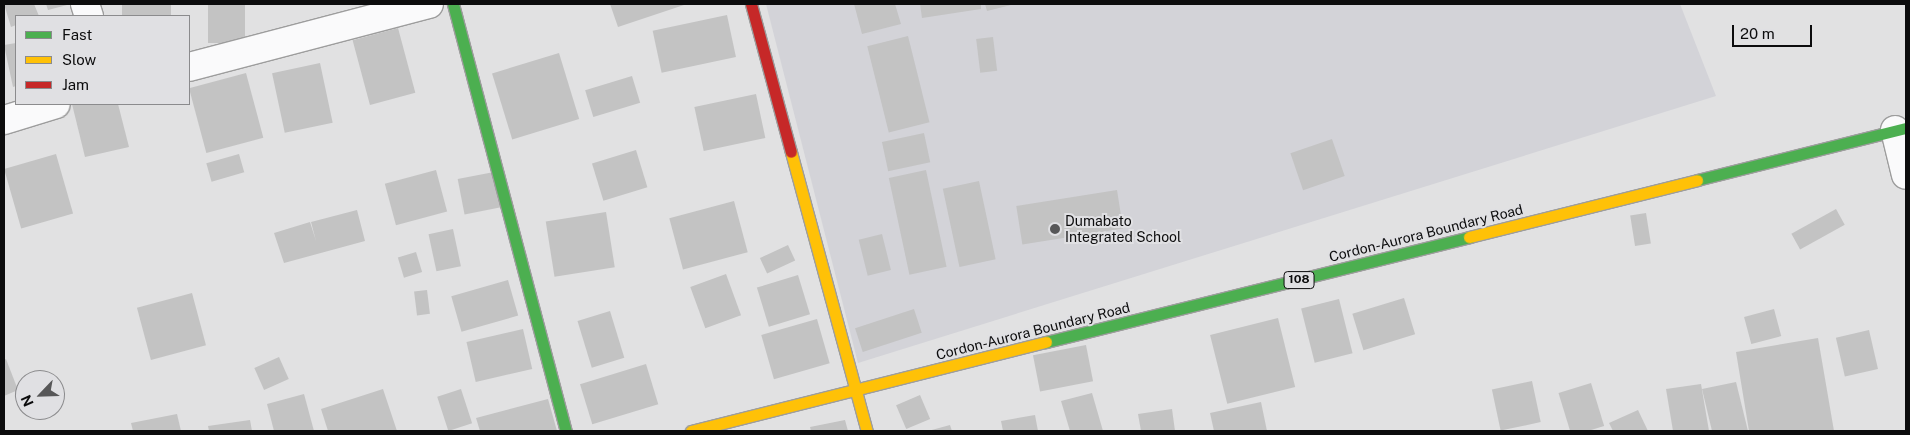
<!DOCTYPE html>
<style>
body{margin:0}
#map{position:relative;width:1910px;height:435px;overflow:hidden;background:#e1e1e2;font-family:"Public Sans",sans-serif}
div>[style]{position:absolute}
.built>*{inset:0;background:#d3d3d8}
.building>*{inset:0;background:#c3c3c3;transform-origin:0 0}
.roads{filter:drop-shadow(1px 0 #9d9d9d) drop-shadow(-1px 0 #9d9d9d) drop-shadow(0 1px #9d9d9d) drop-shadow(0 -1px #9d9d9d)}
.street>*{height:28px;margin:-14px;padding:0 14px;transform-origin:14px;border-radius:14px;background:#fafafb}
.fast>*{height:11px;margin:-5.5px;padding:0 5.5px;transform-origin:5.5px;border-radius:5.5px;background:#4caf50}
.slow>*{height:11px;margin:-5.5px;padding:0 5.5px;transform-origin:5.5px;border-radius:5.5px;background:#ffc107}
.jam>*{height:11px;margin:-5.5px;padding:0 5.5px;transform-origin:5.5px;border-radius:5.5px;background:#c62828}
.dots>*{width:14px;height:14px;translate:-50% -50%;box-sizing:border-box;border:2px solid #e0e0e3;border-radius:50%}
span{translate:-50% -50%;white-space:nowrap;text-align:center;line-height:1.15;-webkit-text-stroke:4px #e0e0e3;paint-order:stroke}
.shield-label span{padding:1px 4px;background:#e0e0e3;border:1px solid;border-radius:4px;-webkit-text-stroke-width:0}
.shield-label{font-size:12px;color:#0c0c0d;font-weight:700}
.poi-label{font-size:14px;color:#0c0c0d}
.left{translate:0 -50%;text-align:left}
.street-label{font-size:14px;color:#0c0c0d}
.frame{position:absolute;inset:0;border:5px solid #0c0c0d;pointer-events:none}
.legend{position:absolute;left:15px;top:15px;width:175px;height:90px;box-sizing:border-box;background:#e0e0e3;border:1px solid #8b8b8d;margin:0;padding:6px 9px;list-style:none;font-size:15px;color:#0c0c0d}
.legend li{display:flex;align-items:center;gap:10px;height:25px}
.legend b{width:25px;border:1px solid #8b8b8d}
.north{position:absolute;left:15px;top:370px;width:50px;height:50px;box-sizing:border-box;background:#e0e0e3;border:1px solid #8b8b8d;border-radius:50%;rotate:246deg;font-size:14px;font-weight:700;line-height:20px;text-align:center;color:#0c0c0d}
.north::after{content:'';display:block;margin:auto;width:18px;height:22px;background:#575758;clip-path:polygon(50% 0,100% 100%,50% 72%,0 100%)}
.scale{position:absolute;left:1732px;top:25px;width:80px;height:22px;box-sizing:border-box;border:2px solid #0c0c0d;border-top:0;padding-left:6px;font-size:15px;line-height:18px;white-space:nowrap;color:#0c0c0d;-webkit-text-stroke:4px #e0e0e3;paint-order:stroke}
</style>
<div id="map">
<div class="built">
<i style="clip-path:polygon(766px 4px,1680px 4px,1716px 96px,858px 363px)"></i>
</div>
<div class="building">
<i style="clip-path:polygon(4px 4px,34px 4px,39px 16px,16px 16px,16px 25px,11px 27px)"></i>
<i style="clip-path:polygon(46px 4px,71px 4px,48px 10px)"></i>
<i style="left:122px;top:4px;width:49px;height:12px"></i>
<i style="left:208px;top:4px;width:37px;height:39px"></i>
<i style="clip-path:polygon(610px 4px,687px 4px,618px 27px)"></i>
<i style="clip-path:polygon(854px 4px,895px 4px,901px 24px,862px 34px)"></i>
<i style="clip-path:polygon(920px 4px,981px 4px,981px 9px,922px 18px)"></i>
<i style="clip-path:polygon(985px 4px,1015px 4px,987px 11px)"></i>
<i style="left:727px;top:15px;width:43px;height:76px;rotate:78deg"></i>
<i style="left:398px;top:28px;width:67px;height:47px;rotate:75deg"></i>
<i style="left:908px;top:36px;width:89px;height:42px;rotate:76deg"></i>
<i style="left:993px;top:37px;width:34px;height:17px;rotate:83deg"></i>
<i style="clip-path:polygon(16px 43px,16px 86px,13px 87px,4px 45px)"></i>
<i style="left:559px;top:53px;width:69px;height:70px;rotate:73deg"></i>
<i style="left:320px;top:63px;width:61px;height:49px;rotate:78deg"></i>
<i style="left:246px;top:73px;width:67px;height:59px;rotate:75deg"></i>
<i style="left:632px;top:76px;width:28px;height:49px;rotate:73deg"></i>
<i style="left:756px;top:94px;width:45px;height:63px;rotate:78deg"></i>
<i style="clip-path:polygon(72px 104px,118px 104px,129px 147px,85px 157px)"></i>
<i style="left:924px;top:133px;width:30px;height:43px;rotate:78deg"></i>
<i style="left:1332px;top:139px;width:39px;height:44px;rotate:71deg"></i>
<i style="left:636px;top:150px;width:39px;height:46px;rotate:73deg"></i>
<i style="left:56px;top:154px;width:62px;height:54px;rotate:74deg"></i>
<i style="left:239px;top:154px;width:19px;height:34px;rotate:74deg"></i>
<i style="left:436px;top:170px;width:43px;height:53px;rotate:75deg"></i>
<i style="left:926px;top:170px;width:99px;height:38px;rotate:78deg"></i>
<i style="left:494px;top:172px;width:36px;height:37px;rotate:79deg"></i>
<i style="left:979px;top:181px;width:80px;height:37px;rotate:78deg"></i>
<i style="left:1117px;top:190px;width:39px;height:102px;rotate:81deg"></i>
<i style="left:734px;top:201px;width:53px;height:67px;rotate:75deg"></i>
<i style="left:1836px;top:209px;width:18px;height:51px;rotate:61deg"></i>
<i style="clip-path:polygon(357px 210px,365px 241px,284px 263px,274px 233px,310px 222px,316px 241px,311px 222px)"></i>
<i style="left:606px;top:212px;width:56px;height:61px;rotate:81deg"></i>
<i style="left:1646px;top:213px;width:31px;height:16px;rotate:81deg"></i>
<i style="left:453px;top:229px;width:38px;height:25px;rotate:78deg"></i>
<i style="left:882px;top:234px;width:37px;height:24px;rotate:76deg"></i>
<i style="left:788px;top:245px;width:17px;height:31px;rotate:65deg"></i>
<i style="left:416px;top:252px;width:21px;height:19px;rotate:73deg"></i>
<i style="left:726px;top:274px;width:44px;height:38px;rotate:70deg"></i>
<i style="left:798px;top:275px;width:41px;height:43px;rotate:73deg"></i>
<i style="left:508px;top:280px;width:37px;height:59px;rotate:74deg"></i>
<i style="left:427px;top:290px;width:24px;height:13px;rotate:83deg"></i>
<i style="left:192px;top:293px;width:54px;height:57px;rotate:75deg"></i>
<i style="left:1404px;top:298px;width:38px;height:54px;rotate:73deg"></i>
<i style="left:1339px;top:299px;width:56px;height:39px;rotate:76deg"></i>
<i style="left:914px;top:309px;width:25px;height:62px;rotate:72deg"></i>
<i style="left:1774px;top:309px;width:28px;height:31px;rotate:75deg"></i>
<i style="left:610px;top:311px;width:49px;height:34px;rotate:73deg"></i>
<i style="left:1278px;top:318px;width:71px;height:70px;rotate:76deg"></i>
<i style="left:817px;top:319px;width:46px;height:58px;rotate:74deg"></i>
<i style="left:523px;top:329px;width:41px;height:58px;rotate:77deg"></i>
<i style="left:1869px;top:330px;width:40px;height:34px;rotate:77deg"></i>
<i style="clip-path:polygon(1818px 338px,1834px 431px,1749px 431px,1736px 352px)"></i>
<i style="left:1086px;top:345px;width:37px;height:54px;rotate:79deg"></i>
<i style="left:279px;top:357px;width:24px;height:27px;rotate:66deg"></i>
<i style="clip-path:polygon(6px 359px,18px 390px,4px 396px,4px 360px)"></i>
<i style="left:646px;top:364px;width:42px;height:69px;rotate:73deg"></i>
<i style="left:1532px;top:381px;width:42px;height:41px;rotate:78deg"></i>
<i style="clip-path:polygon(1736px 382px,1748px 431px,1712px 431px,1702px 389px)"></i>
<i style="left:1591px;top:383px;width:45px;height:34px;rotate:73deg"></i>
<i style="clip-path:polygon(1701px 384px,1709px 431px,1673px 431px,1666px 389px)"></i>
<i style="clip-path:polygon(383px 389px,397px 431px,328px 431px,321px 409px)"></i>
<i style="left:461px;top:389px;width:36px;height:25px;rotate:72deg"></i>
<i style="clip-path:polygon(1092px 393px,1103px 431px,1070px 431px,1061px 401px)"></i>
<i style="clip-path:polygon(304px 394px,314px 431px,274px 431px,267px 404px)"></i>
<i style="left:920px;top:395px;width:26px;height:26px;rotate:67deg"></i>
<i style="clip-path:polygon(548px 399px,557px 431px,480px 431px,476px 418px)"></i>
<i style="clip-path:polygon(1261px 402px,1267px 431px,1214px 431px,1210px 413px)"></i>
<i style="clip-path:polygon(1172px 409px,1175px 431px,1141px 431px,1138px 414px)"></i>
<i style="clip-path:polygon(1638px 410px,1648px 431px,1613px 431px,1609px 423px)"></i>
<i style="clip-path:polygon(177px 414px,181px 431px,133px 431px,131px 423px)"></i>
<i style="clip-path:polygon(1035px 415px,1038px 431px,1003px 431px,1001px 421px)"></i>
<i style="clip-path:polygon(250px 420px,252px 431px,209px 431px,208px 426px)"></i>
<i style="clip-path:polygon(845px 420px,848px 431px,811px 431px,810px 427px)"></i>
<i style="clip-path:polygon(950px 425px,952px 431px,928px 431px)"></i>
</div>
<div class="roads">
<div class="street">
<i style="left:85px;top:4px;width:13px;rotate:72deg"></i>
<i style="left:189px;top:67px;width:248px;rotate:-14.7deg"></i>
<i style="left:4px;top:120px;width:54px;rotate:-17.1deg"></i>
<i style="left:1895px;top:130px;width:46px;rotate:76.3deg"></i>
</div>
<div class="fast">
<i style="left:453px;top:4px;width:442px;rotate:75.2deg"></i>
<i style="left:1697px;top:180px;width:215px;rotate:-14deg"></i>
<i style="left:1046px;top:342px;width:436px;rotate:-13.9deg"></i>
</div>
<div class="slow">
<i style="left:791px;top:152px;width:289px;rotate:74.8deg"></i>
<i style="left:1469px;top:237px;width:235px;rotate:-14deg"></i>
<i style="left:691px;top:431px;width:366px;rotate:-14.1deg"></i>
</div>
<div class="jam">
<i style="left:751px;top:4px;width:153px;rotate:74.9deg"></i>
</div>
</div>
<div class="dots">
<i style="left:1055px;top:229px;background:#575758"></i>
</div>
<div class="shield-label">
<span style="left:1299px;top:280px">108</span>
</div>
<div class="poi-label">
<span class="left" style="left:1065px;top:229px">Dumabato<br>Integrated School</span>
</div>
<div class="street-label">
<span style="left:1426px;top:233px;rotate:-14deg">Cordon-Aurora Boundary Road</span>
<span style="left:1033px;top:331px;rotate:-14deg">Cordon-Aurora Boundary Road</span>
</div>
<div class="frame"></div>
<ul class="legend">
<li><b style="height:6px;background:#4caf50"></b>Fast</li>
<li><b style="height:6px;background:#ffc107"></b>Slow</li>
<li><b style="height:6px;background:#c62828"></b>Jam</li>
</ul>
<div class="north">N</div>
<div class="scale">20 m</div>
</div>
